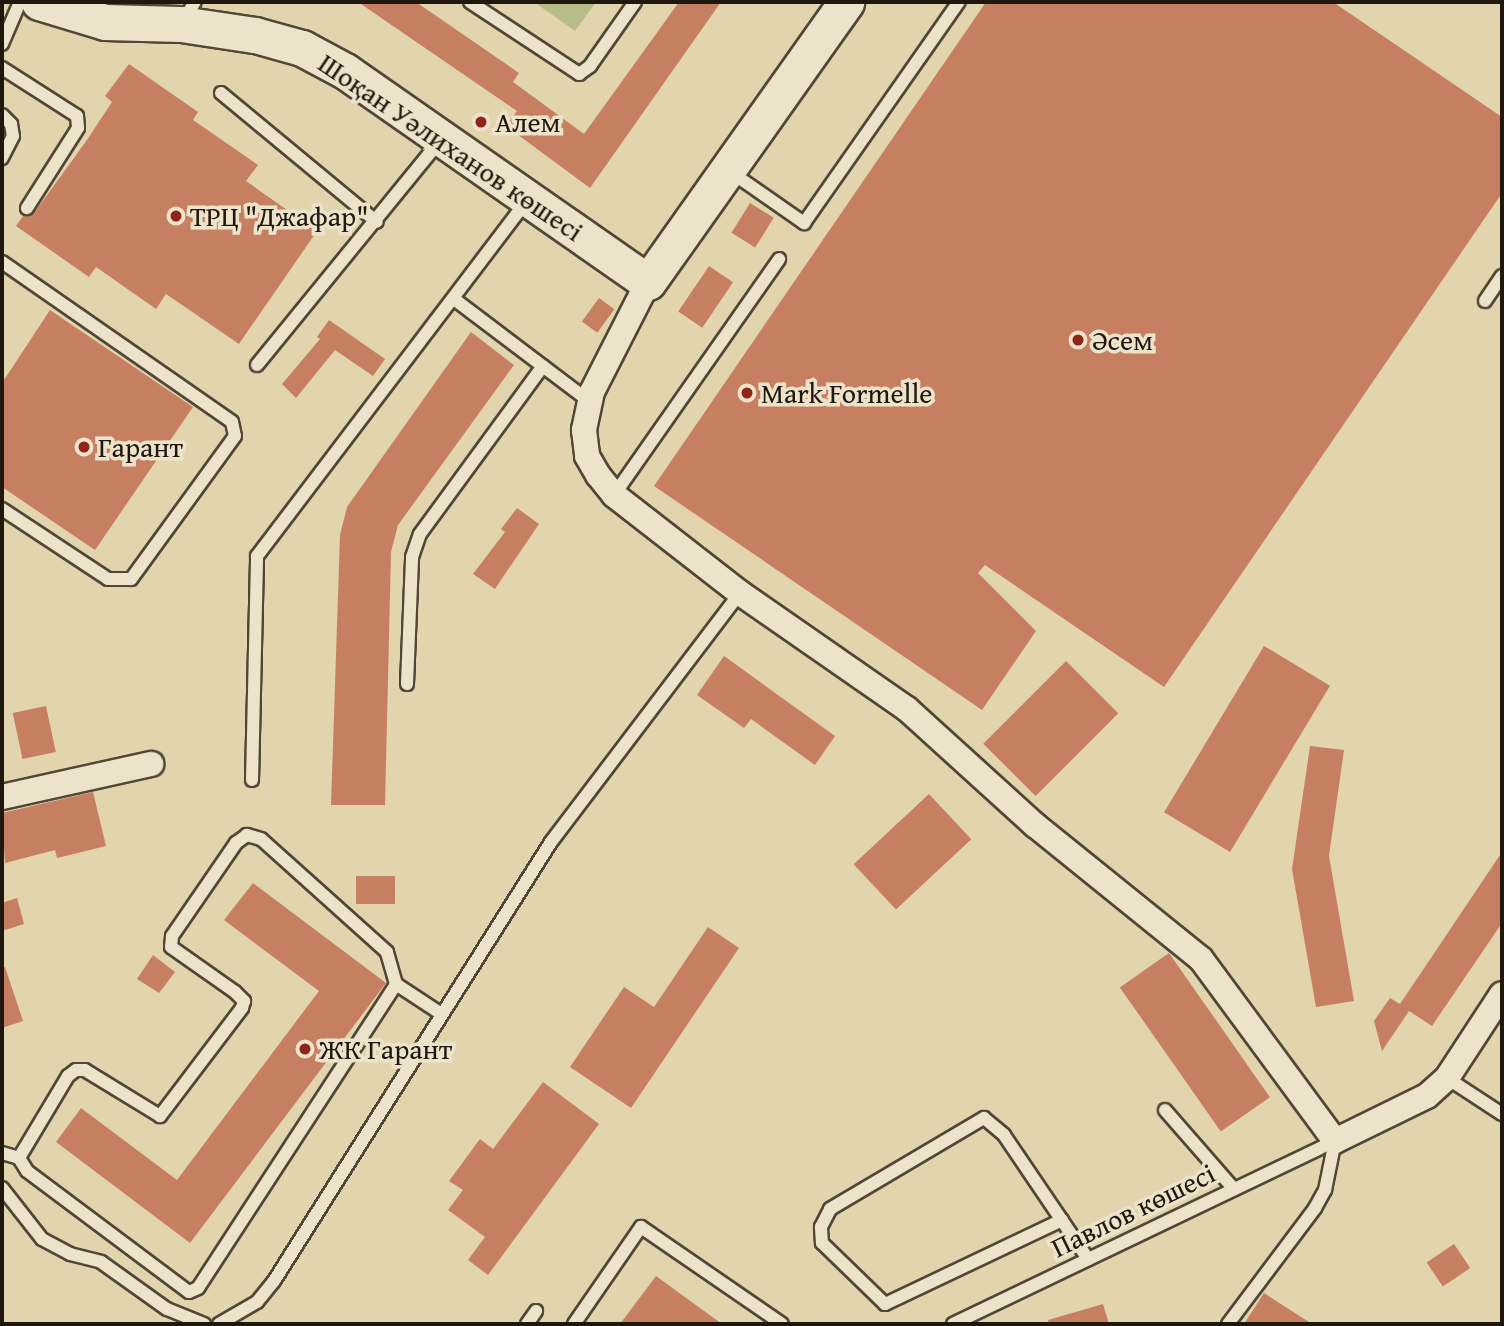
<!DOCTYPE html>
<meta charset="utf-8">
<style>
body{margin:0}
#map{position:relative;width:1504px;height:1326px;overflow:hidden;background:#e2d4ad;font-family:"Gentium Book Plus",serif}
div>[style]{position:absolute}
.green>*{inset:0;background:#b8bc87}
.building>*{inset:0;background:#c77f61;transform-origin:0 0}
.roads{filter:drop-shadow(2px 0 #504736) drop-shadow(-2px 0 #504736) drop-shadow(0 2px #504736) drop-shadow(0 -2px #504736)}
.lane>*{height:12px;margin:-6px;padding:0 6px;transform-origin:6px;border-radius:6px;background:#ece3ca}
.street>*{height:24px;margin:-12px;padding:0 12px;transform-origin:12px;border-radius:12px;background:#ece3ca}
.secondary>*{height:35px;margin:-17.5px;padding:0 17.5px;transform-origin:17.5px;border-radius:17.5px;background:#ece3ca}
.dots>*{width:19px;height:19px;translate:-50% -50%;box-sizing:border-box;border:4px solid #ece3ca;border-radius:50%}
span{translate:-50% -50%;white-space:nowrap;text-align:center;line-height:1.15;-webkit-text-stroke:7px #ece3ca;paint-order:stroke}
.poi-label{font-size:28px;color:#20180f}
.left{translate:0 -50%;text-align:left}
.street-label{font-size:28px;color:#20180f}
.frame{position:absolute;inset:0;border:4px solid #20180f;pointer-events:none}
</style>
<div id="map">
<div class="green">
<i style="clip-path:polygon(534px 2px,596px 2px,575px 31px)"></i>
</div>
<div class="building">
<i style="clip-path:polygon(358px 2px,416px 2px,519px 73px,513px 82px,584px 134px,679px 2px,721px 2px,590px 188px,506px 126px,517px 111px)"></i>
<i style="clip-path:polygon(986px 2px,1333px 2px,1502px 117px,1502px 193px,1164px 687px,985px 565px,978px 573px,1036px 631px,982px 710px,654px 486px)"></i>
<i style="clip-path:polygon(129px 64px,198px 112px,193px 120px,258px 165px,246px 181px,317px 231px,239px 344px,166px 294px,156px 309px,96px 267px,89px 277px,16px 226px,23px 216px,34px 213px,87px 140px,112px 102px,105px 96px)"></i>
<i style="left:750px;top:203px;width:28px;height:35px;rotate:32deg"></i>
<i style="left:709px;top:266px;width:29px;height:55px;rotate:34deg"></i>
<i style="left:599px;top:298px;width:19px;height:29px;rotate:36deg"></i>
<i style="clip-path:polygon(50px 310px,193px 407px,95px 550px,2px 487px,2px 383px)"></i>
<i style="clip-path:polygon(329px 320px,385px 359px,373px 376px,335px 350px,296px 398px,282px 384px,320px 339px,317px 337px)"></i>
<i style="clip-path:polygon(471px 332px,514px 365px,398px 525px,391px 552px,385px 805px,331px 805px,340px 535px,347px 507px)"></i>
<i style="clip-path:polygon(517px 508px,539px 524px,495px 589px,473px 574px,505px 532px,501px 529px)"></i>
<i style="left:1264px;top:646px;width:77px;height:194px;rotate:31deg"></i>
<i style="clip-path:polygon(724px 656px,835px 736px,815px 765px,751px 719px,744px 728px,697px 695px)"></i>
<i style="left:1066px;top:661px;width:74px;height:117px;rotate:45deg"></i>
<i style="left:46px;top:706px;width:47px;height:34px;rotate:78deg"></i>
<i style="clip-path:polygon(1310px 746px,1344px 750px,1329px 856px,1354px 1001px,1316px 1007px,1292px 869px)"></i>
<i style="clip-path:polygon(93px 792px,106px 846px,57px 858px,55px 850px,5px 863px,2px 813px)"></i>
<i style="left:929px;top:794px;width:62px;height:103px;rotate:47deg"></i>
<i style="clip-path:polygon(1502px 852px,1502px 923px,1432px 1026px,1409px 1011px,1382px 1051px,1374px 1021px,1390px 998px,1400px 1004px)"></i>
<i style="left:356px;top:876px;width:39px;height:28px"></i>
<i style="clip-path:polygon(253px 883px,386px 983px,190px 1243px,56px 1142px,81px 1108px,177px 1180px,319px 991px,224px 920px)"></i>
<i style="clip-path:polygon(17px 898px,24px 924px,2px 931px,2px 903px)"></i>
<i style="clip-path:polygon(708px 927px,739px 948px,631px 1108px,570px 1067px,624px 987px,654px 1007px)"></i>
<i style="left:1169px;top:953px;width:176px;height:60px;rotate:55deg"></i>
<i style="clip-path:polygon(153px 955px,175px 972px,159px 993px,137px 979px)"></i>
<i style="clip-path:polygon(5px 967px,23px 1021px,2px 1028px,2px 968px)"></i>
<i style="clip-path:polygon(543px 1082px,599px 1124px,488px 1275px,468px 1260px,485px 1237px,448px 1210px,463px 1190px,449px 1181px,480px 1139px,493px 1149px)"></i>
<i style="left:1454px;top:1244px;width:29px;height:33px;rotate:56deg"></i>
<i style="clip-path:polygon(656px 1276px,722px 1324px,620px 1324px)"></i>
<i style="clip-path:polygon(1264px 1293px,1312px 1324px,1244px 1324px)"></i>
<i style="clip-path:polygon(1103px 1304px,1109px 1324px,1049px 1324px,1048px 1320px)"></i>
</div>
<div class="roads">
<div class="lane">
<i style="left:470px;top:2px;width:131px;rotate:33.4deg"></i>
<i style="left:579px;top:74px;width:14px;rotate:-36deg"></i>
<i style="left:590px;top:66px;width:78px;rotate:-54.9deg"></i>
<i style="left:183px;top:21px;width:22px;rotate:-58deg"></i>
<i style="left:2px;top:44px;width:46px;rotate:-66.8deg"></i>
<i style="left:2px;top:68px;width:89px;rotate:32.6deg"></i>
<i style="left:77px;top:116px;width:12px;rotate:85deg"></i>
<i style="left:78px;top:128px;width:95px;rotate:122.5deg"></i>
<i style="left:221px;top:93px;width:202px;rotate:39.6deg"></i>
<i style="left:2px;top:115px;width:13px;rotate:45deg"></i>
<i style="left:11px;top:124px;width:12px;rotate:81deg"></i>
<i style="left:13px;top:136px;width:25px;rotate:117deg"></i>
<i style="left:728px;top:170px;width:93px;rotate:34.9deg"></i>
<i style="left:804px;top:223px;width:270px;rotate:-55deg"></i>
<i style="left:2px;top:262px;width:280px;rotate:34.8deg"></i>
<i style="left:232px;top:422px;width:14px;rotate:78deg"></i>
<i style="left:235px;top:436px;width:177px;rotate:126deg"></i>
<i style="left:131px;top:579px;width:23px;rotate:180deg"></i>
<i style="left:108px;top:579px;width:127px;rotate:-146.6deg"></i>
<i style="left:454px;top:299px;width:171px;rotate:37.1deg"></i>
<i style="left:1485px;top:301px;width:30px;rotate:-56deg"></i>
<i style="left:257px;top:365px;width:289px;rotate:-50.8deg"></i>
<i style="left:614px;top:495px;width:288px;rotate:-55deg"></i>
<i style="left:407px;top:684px;width:127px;rotate:-87.7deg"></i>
<i style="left:412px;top:557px;width:24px;rotate:-71deg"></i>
<i style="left:420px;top:534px;width:208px;rotate:-53.8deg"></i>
<i style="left:252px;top:780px;width:224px;rotate:-88.7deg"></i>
<i style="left:257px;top:556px;width:445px;rotate:-52.8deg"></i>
<i style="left:396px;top:984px;width:53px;rotate:33.4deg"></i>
<i style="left:1447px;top:1078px;width:66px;rotate:33.2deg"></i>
<i style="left:1165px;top:1110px;width:105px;rotate:48.9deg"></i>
<i style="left:2px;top:1153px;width:18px;rotate:16deg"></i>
<i style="left:19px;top:1158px;width:15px;rotate:58deg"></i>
<i style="left:27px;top:1171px;width:202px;rotate:36.8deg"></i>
<i style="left:189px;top:1292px;width:10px;rotate:-24deg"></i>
<i style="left:198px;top:1288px;width:363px;rotate:-56.9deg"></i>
<i style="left:396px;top:984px;width:33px;rotate:-106deg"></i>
<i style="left:387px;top:952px;width:169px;rotate:-138.1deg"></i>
<i style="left:261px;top:839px;width:15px;rotate:-164deg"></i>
<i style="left:247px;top:835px;width:14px;rotate:144deg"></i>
<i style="left:236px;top:843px;width:113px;rotate:124.5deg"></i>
<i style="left:172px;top:936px;width:11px;rotate:95deg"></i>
<i style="left:171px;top:947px;width:78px;rotate:35.1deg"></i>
<i style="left:235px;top:992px;width:13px;rotate:45deg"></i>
<i style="left:244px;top:1001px;width:7px;rotate:106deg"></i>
<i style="left:242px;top:1008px;width:136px;rotate:127.2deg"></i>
<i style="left:160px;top:1116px;width:88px;rotate:-148.5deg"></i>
<i style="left:85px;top:1070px;width:9px;rotate:180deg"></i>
<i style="left:76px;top:1070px;width:10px;rotate:143deg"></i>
<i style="left:68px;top:1076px;width:96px;rotate:120.9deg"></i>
<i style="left:2px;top:1188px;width:65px;rotate:51.9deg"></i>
<i style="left:42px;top:1239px;width:32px;rotate:28deg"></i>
<i style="left:70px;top:1254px;width:32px;rotate:14deg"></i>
<i style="left:101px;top:1262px;width:81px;rotate:35.5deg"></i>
<i style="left:167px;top:1309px;width:40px;rotate:22deg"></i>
<i style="left:1062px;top:1220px;width:196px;rotate:154.6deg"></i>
<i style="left:885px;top:1304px;width:88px;rotate:-135.9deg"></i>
<i style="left:822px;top:1243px;width:16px;rotate:-94deg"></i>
<i style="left:821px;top:1227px;width:20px;rotate:-63deg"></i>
<i style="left:830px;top:1209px;width:179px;rotate:-30.6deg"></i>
<i style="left:984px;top:1118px;width:26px;rotate:40deg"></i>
<i style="left:1004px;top:1135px;width:150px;rotate:55.9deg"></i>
<i style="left:219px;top:1324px;width:44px;rotate:-30.1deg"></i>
<i style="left:257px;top:1302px;width:27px;rotate:-51deg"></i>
<i style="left:274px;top:1281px;width:519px;rotate:-57.75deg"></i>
<i style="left:551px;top:842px;width:313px;rotate:-52.8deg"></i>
<i style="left:527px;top:1324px;width:16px;rotate:-55deg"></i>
<i style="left:574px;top:1324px;width:118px;rotate:-55.4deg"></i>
<i style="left:641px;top:1227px;width:171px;rotate:34.5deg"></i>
<i style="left:953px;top:1324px;width:424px;rotate:-25.6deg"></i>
<i style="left:1228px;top:1324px;width:145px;rotate:-53.1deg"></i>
<i style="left:1315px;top:1208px;width:21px;rotate:-61deg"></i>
<i style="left:1325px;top:1190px;width:50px;rotate:-78.5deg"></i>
</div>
<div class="street">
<i style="left:648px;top:282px;width:123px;rotate:117deg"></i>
<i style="left:592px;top:392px;width:39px;rotate:102deg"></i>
<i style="left:584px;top:430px;width:26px;rotate:83deg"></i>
<i style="left:587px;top:456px;width:22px;rotate:60deg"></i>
<i style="left:598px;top:475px;width:26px;rotate:51deg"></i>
<i style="left:614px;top:495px;width:160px;rotate:37.9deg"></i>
<i style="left:740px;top:593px;width:203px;rotate:34.8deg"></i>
<i style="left:907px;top:709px;width:173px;rotate:42.2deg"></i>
<i style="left:1035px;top:825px;width:213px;rotate:38.9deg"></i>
<i style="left:1201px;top:959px;width:226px;rotate:53.6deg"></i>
<i style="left:1335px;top:1141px;width:102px;rotate:-26.1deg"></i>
<i style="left:1427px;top:1096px;width:27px;rotate:-42deg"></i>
<i style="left:1447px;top:1078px;width:100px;rotate:-56.8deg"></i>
<i style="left:2px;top:797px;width:153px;rotate:-12.5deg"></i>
</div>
<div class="secondary">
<i style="left:39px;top:2px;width:69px;rotate:16.9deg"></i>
<i style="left:105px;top:22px;width:76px;rotate:1.5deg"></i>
<i style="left:181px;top:24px;width:75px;rotate:8.5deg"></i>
<i style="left:255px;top:35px;width:49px;rotate:15.5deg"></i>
<i style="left:302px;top:48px;width:49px;rotate:28.1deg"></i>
<i style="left:345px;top:71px;width:369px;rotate:34.9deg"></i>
<i style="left:648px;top:282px;width:343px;rotate:-54.7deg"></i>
</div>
</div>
<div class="dots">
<i style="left:481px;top:122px;background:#8f2418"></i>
<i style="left:176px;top:216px;background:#8f2418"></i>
<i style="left:1078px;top:340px;background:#8f2418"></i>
<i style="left:747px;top:393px;background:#8f2418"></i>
<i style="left:84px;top:447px;background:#8f2418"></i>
<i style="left:305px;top:1049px;background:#8f2418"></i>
</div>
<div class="poi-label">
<span class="left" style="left:495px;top:122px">Алем</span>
<span class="left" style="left:190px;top:216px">ТРЦ "Джафар"</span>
<span class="left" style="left:1092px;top:340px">Әсем</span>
<span class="left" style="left:761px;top:393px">Mark Formelle</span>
<span class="left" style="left:98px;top:447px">Гарант</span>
<span class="left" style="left:319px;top:1049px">ЖК Гарант</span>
</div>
<div class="street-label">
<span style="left:451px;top:147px;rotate:34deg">Шоқан Уәлиханов көшесі</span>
<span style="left:1133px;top:1210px;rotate:-26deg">Павлов көшесі</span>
</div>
<div class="frame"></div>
</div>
